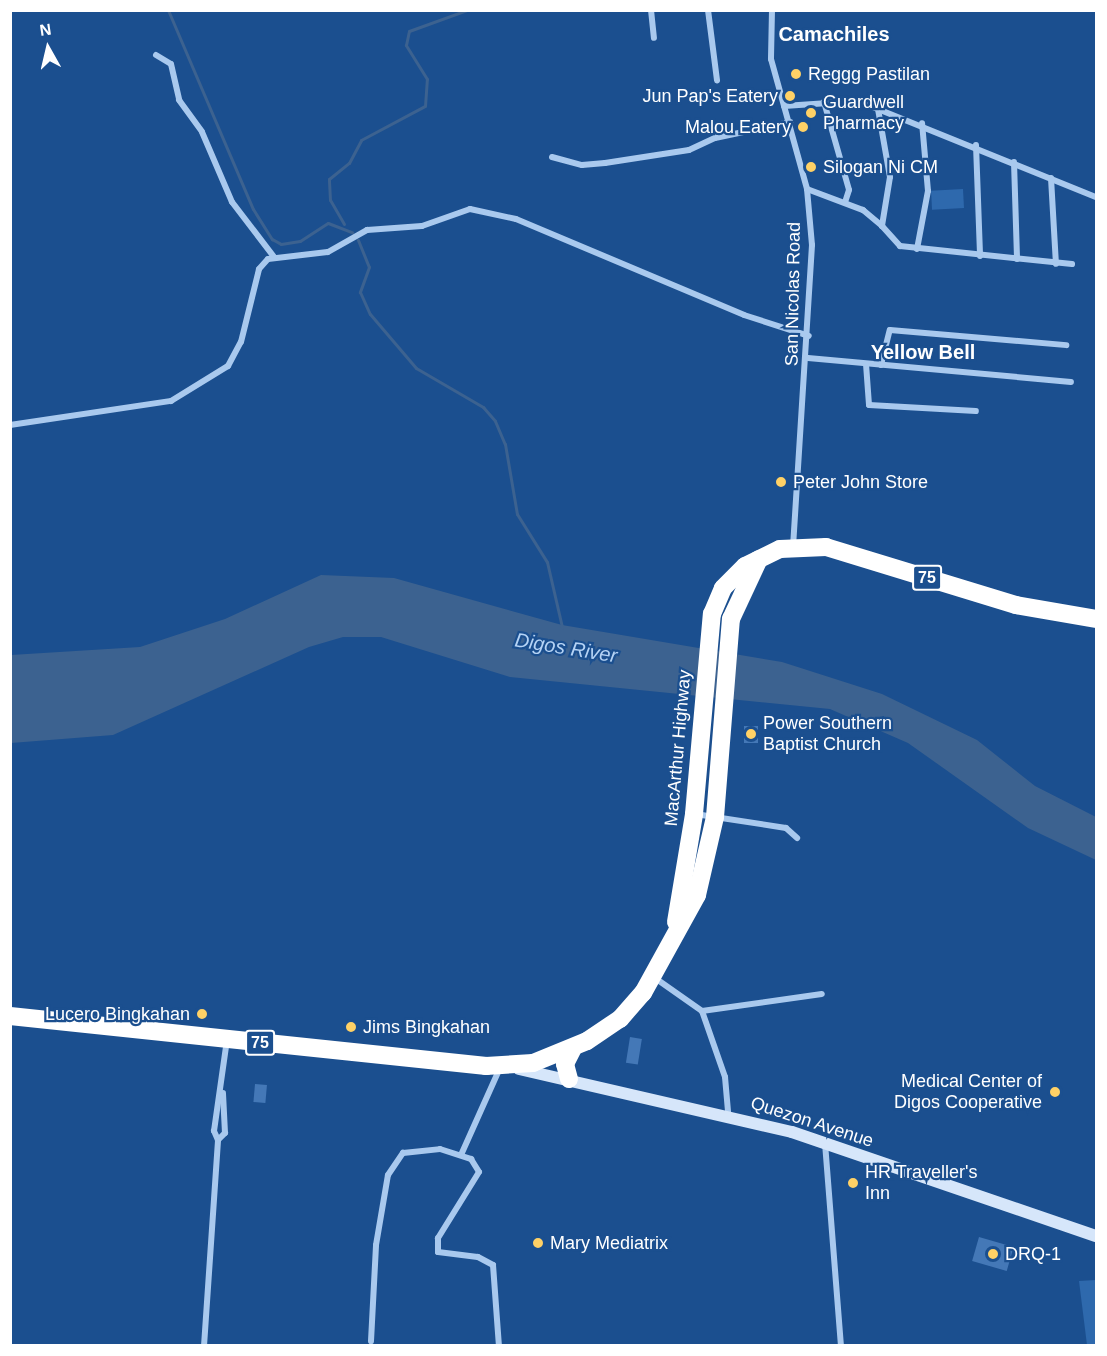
<!DOCTYPE html>
<style>
body{margin:0}
#map{position:relative;width:1107px;height:1356px;overflow:hidden;background:#1b4f8f;font-family:Arial,sans-serif}
div>[style]{position:absolute}
.green>*{inset:0;background:#2e69ad;transform-origin:0 0}
.water>*{inset:0;background:#3c6290}
.stream>*{height:3px;margin:-1.5px;padding:0 1.5px;transform-origin:1.5px;border-radius:1.5px;background:#3c6290}
.building>*{inset:0;background:#4478b7;transform-origin:0 0}
.street>*{height:6px;margin:-3px;padding:0 3px;transform-origin:3px;border-radius:3px;background:#a9c9ee}
.secondary>*{height:12px;margin:-6px;padding:0 6px;transform-origin:6px;border-radius:6px;background:#d6e6fa}
.highway>*{height:18px;margin:-9px;padding:0 9px;transform-origin:9px;border-radius:9px;background:#fff}
.dots>*{width:16px;height:16px;translate:-50% -50%;box-sizing:border-box;border:3px solid #1b4f8f;border-radius:50%}
span{translate:-50% -50%;white-space:nowrap;text-align:center;line-height:1.15;-webkit-text-stroke:4.5px #1b4f8f;paint-order:stroke}
.shield-label span{padding:2px 4px;background:#1b4f8f;border:2px solid;border-radius:4px;-webkit-text-stroke-width:0}
.shield-label{font-size:16px;color:#fff;font-weight:700}
.poi-label{font-size:18px;color:#fff}
.left{translate:0 -50%;text-align:left}
.right{translate:-100% -50%;text-align:right}
.street-label{font-size:18px;color:#fff}
.neighbourhood-label{font-size:20px;color:#fff;font-weight:700}
.water-label{font-size:20px;color:#b5d3f5;font-style:italic}
.frame{position:absolute;inset:0;border:12px solid #fff;pointer-events:none}
.north{position:absolute;left:18px;top:18px;width:60px;height:60px;-webkit-text-stroke:4px #1b4f8f;paint-order:stroke;rotate:352deg;font-size:16px;font-weight:700;line-height:24px;text-align:center;color:#fff}
.north::after{content:'';display:block;margin:auto;width:21px;height:27px;background:#fff;clip-path:polygon(50% 0,100% 100%,50% 72%,0 100%)}
</style>
<div id="map">
<div class="green">
<i style="left:963px;top:189px;width:19px;height:32px;rotate:87deg"></i>
<i style="clip-path:polygon(1096px 1280px,1096px 1345px,1087px 1345px,1079px 1281px)"></i>
</div>
<div class="water">
<i style="clip-path:polygon(321px 575px,394px 578px,562px 625px,782px 662px,882px 694px,977px 740px,1035px 786px,1096px 817px,1096px 860px,1028px 828px,908px 743px,830px 709px,510px 677px,381px 637px,343px 637px,309px 647px,113px 735px,11px 743px,11px 655px,140px 647px,225px 619px)"></i>
</div>
<div class="stream">
<i style="left:168px;top:10px;width:216px;rotate:66.9deg"></i>
<i style="left:253px;top:209px;width:36px;rotate:58deg"></i>
<i style="left:272px;top:239px;width:10px;rotate:29deg"></i>
<i style="left:281px;top:244px;width:19px;rotate:-9deg"></i>
<i style="left:300px;top:241px;width:33px;rotate:-33deg"></i>
<i style="left:328px;top:223px;width:26px;rotate:21deg"></i>
<i style="left:344px;top:224px;width:28px;rotate:-120deg"></i>
<i style="left:330px;top:200px;width:21px;rotate:-93deg"></i>
<i style="left:329px;top:179px;width:26px;rotate:-39deg"></i>
<i style="left:349px;top:163px;width:26px;rotate:-62deg"></i>
<i style="left:361px;top:140px;width:72px;rotate:-28deg"></i>
<i style="left:425px;top:106px;width:27px;rotate:-86deg"></i>
<i style="left:427px;top:79px;width:40px;rotate:-122deg"></i>
<i style="left:406px;top:45px;width:14px;rotate:-78deg"></i>
<i style="left:409px;top:31px;width:62px;rotate:-19.9deg"></i>
<i style="left:358px;top:240px;width:29px;rotate:68deg"></i>
<i style="left:369px;top:267px;width:27px;rotate:110deg"></i>
<i style="left:360px;top:292px;width:24px;rotate:66deg"></i>
<i style="left:370px;top:314px;width:71px;rotate:49.6deg"></i>
<i style="left:416px;top:368px;width:78px;rotate:30.2deg"></i>
<i style="left:483px;top:407px;width:18px;rotate:49deg"></i>
<i style="left:495px;top:421px;width:25px;rotate:67deg"></i>
<i style="left:505px;top:444px;width:71px;rotate:80.3deg"></i>
<i style="left:517px;top:514px;width:57px;rotate:58deg"></i>
<i style="left:547px;top:562px;width:67px;rotate:77deg"></i>
</div>
<div class="building">
<i style="left:744px;top:726px;width:14px;height:17px"></i>
<i style="left:630px;top:1037px;width:12px;height:26px;rotate:9deg"></i>
<i style="left:255px;top:1084px;width:12px;height:18px;rotate:5deg"></i>
<i style="left:979px;top:1237px;width:36px;height:25px;rotate:16deg"></i>
</div>
<div class="street">
<i style="left:651px;top:10px;width:28px;rotate:84deg"></i>
<i style="left:708px;top:10px;width:71px;rotate:82.7deg"></i>
<i style="left:772px;top:10px;width:49px;rotate:91.2deg"></i>
<i style="left:771px;top:59px;width:135px;rotate:74.5deg"></i>
<i style="left:807px;top:189px;width:56px;rotate:84.9deg"></i>
<i style="left:812px;top:245px;width:302px;rotate:93.6deg"></i>
<i style="left:156px;top:55px;width:17px;rotate:31deg"></i>
<i style="left:171px;top:64px;width:37px;rotate:77deg"></i>
<i style="left:179px;top:100px;width:39px;rotate:54deg"></i>
<i style="left:202px;top:132px;width:76px;rotate:66.8deg"></i>
<i style="left:232px;top:202px;width:69px;rotate:52.6deg"></i>
<i style="left:824px;top:102px;width:91px;rotate:74.1deg"></i>
<i style="left:849px;top:190px;width:13px;rotate:108deg"></i>
<i style="left:784px;top:106px;width:74px;rotate:-3.9deg"></i>
<i style="left:858px;top:101px;width:257px;rotate:22deg"></i>
<i style="left:878px;top:109px;width:69px;rotate:80deg"></i>
<i style="left:890px;top:177px;width:50px;rotate:99.3deg"></i>
<i style="left:882px;top:226px;width:27px;rotate:48deg"></i>
<i style="left:900px;top:246px;width:173px;rotate:6deg"></i>
<i style="left:976px;top:145px;width:111px;rotate:87.9deg"></i>
<i style="left:552px;top:157px;width:31px;rotate:15deg"></i>
<i style="left:582px;top:165px;width:23px;rotate:-5deg"></i>
<i style="left:605px;top:163px;width:85px;rotate:-8.8deg"></i>
<i style="left:689px;top:150px;width:29px;rotate:-25deg"></i>
<i style="left:715px;top:138px;width:77px;rotate:-12deg"></i>
<i style="left:1014px;top:162px;width:97px;rotate:88.2deg"></i>
<i style="left:1051px;top:178px;width:86px;rotate:86.7deg"></i>
<i style="left:807px;top:189px;width:60px;rotate:20.6deg"></i>
<i style="left:863px;top:210px;width:25px;rotate:40deg"></i>
<i style="left:917px;top:249px;width:59px;rotate:-79.3deg"></i>
<i style="left:928px;top:191px;width:68px;rotate:-95deg"></i>
<i style="left:808px;top:358px;width:264px;rotate:5.2deg"></i>
<i style="left:866px;top:364px;width:41px;rotate:85.8deg"></i>
<i style="left:869px;top:405px;width:107px;rotate:3.2deg"></i>
<i style="left:881px;top:365px;width:36px;rotate:-76deg"></i>
<i style="left:890px;top:330px;width:177px;rotate:4.9deg"></i>
<i style="left:10px;top:425px;width:163px;rotate:-8.5deg"></i>
<i style="left:171px;top:401px;width:67px;rotate:-31.6deg"></i>
<i style="left:228px;top:366px;width:27px;rotate:-62deg"></i>
<i style="left:241px;top:342px;width:75px;rotate:-76.1deg"></i>
<i style="left:259px;top:269px;width:13px;rotate:-48deg"></i>
<i style="left:268px;top:259px;width:60px;rotate:-6.7deg"></i>
<i style="left:328px;top:252px;width:45px;rotate:-29.4deg"></i>
<i style="left:367px;top:230px;width:55px;rotate:-4.2deg"></i>
<i style="left:422px;top:226px;width:51px;rotate:-19.5deg"></i>
<i style="left:470px;top:209px;width:47px;rotate:12.3deg"></i>
<i style="left:516px;top:219px;width:247px;rotate:22.8deg"></i>
<i style="left:744px;top:315px;width:68px;rotate:17.9deg"></i>
<i style="left:695px;top:814px;width:92px;rotate:8.7deg"></i>
<i style="left:786px;top:828px;width:15px;rotate:42deg"></i>
<i style="left:655px;top:978px;width:57px;rotate:35.1deg"></i>
<i style="left:702px;top:1011px;width:121px;rotate:-8.1deg"></i>
<i style="left:702px;top:1011px;width:70px;rotate:70.8deg"></i>
<i style="left:725px;top:1077px;width:37px;rotate:85deg"></i>
<i style="left:218px;top:1140px;width:10px;rotate:-45deg"></i>
<i style="left:225px;top:1133px;width:40px;rotate:-92.9deg"></i>
<i style="left:825px;top:1143px;width:204px;rotate:85.5deg"></i>
<i style="left:461px;top:1155px;width:95px;rotate:-65.9deg"></i>
<i style="left:371px;top:1341px;width:96px;rotate:-87deg"></i>
<i style="left:376px;top:1245px;width:71px;rotate:-80.3deg"></i>
<i style="left:388px;top:1175px;width:27px;rotate:-56deg"></i>
<i style="left:403px;top:1153px;width:37px;rotate:-6deg"></i>
<i style="left:440px;top:1149px;width:33px;rotate:18deg"></i>
<i style="left:471px;top:1159px;width:15px;rotate:58deg"></i>
<i style="left:479px;top:1172px;width:78px;rotate:121.8deg"></i>
<i style="left:438px;top:1238px;width:14px;rotate:90deg"></i>
<i style="left:438px;top:1252px;width:40px;rotate:7.1deg"></i>
<i style="left:478px;top:1257px;width:17px;rotate:28deg"></i>
<i style="left:493px;top:1265px;width:81px;rotate:85.8deg"></i>
<i style="left:204px;top:1346px;width:206px;rotate:-86.1deg"></i>
<i style="left:218px;top:1140px;width:10px;rotate:-114deg"></i>
<i style="left:214px;top:1131px;width:92px;rotate:-81.9deg"></i>
</div>
<div class="secondary">
<i style="left:519px;top:1069px;width:280px;rotate:13deg"></i>
<i style="left:792px;top:1132px;width:321px;rotate:18.9deg"></i>
</div>
<div class="highway">
<i style="left:676px;top:922px;width:109px;rotate:-80.5deg"></i>
<i style="left:694px;top:814px;width:201px;rotate:-84.9deg"></i>
<i style="left:712px;top:614px;width:28px;rotate:-67deg"></i>
<i style="left:723px;top:588px;width:31px;rotate:-45deg"></i>
<i style="left:745px;top:566px;width:39px;rotate:-26deg"></i>
<i style="left:780px;top:549px;width:46px;rotate:-2.5deg"></i>
<i style="left:826px;top:547px;width:199px;rotate:17deg"></i>
<i style="left:1016px;top:605px;width:81px;rotate:9.9deg"></i>
<i style="left:10px;top:1016px;width:479px;rotate:6deg"></i>
<i style="left:486px;top:1066px;width:47px;rotate:-3.7deg"></i>
<i style="left:533px;top:1063px;width:58px;rotate:-22.2deg"></i>
<i style="left:587px;top:1041px;width:40px;rotate:-34deg"></i>
<i style="left:620px;top:1019px;width:35px;rotate:-49deg"></i>
<i style="left:643px;top:993px;width:112px;rotate:-61.1deg"></i>
<i style="left:697px;top:895px;width:80px;rotate:-77deg"></i>
<i style="left:715px;top:817px;width:199px;rotate:-85.4deg"></i>
<i style="left:731px;top:619px;width:66px;rotate:-65deg"></i>
<i style="left:569px;top:1079px;width:16px;rotate:-105deg"></i>
<i style="left:565px;top:1064px;width:16px;rotate:-63deg"></i>
</div>
<div class="dots">
<i style="left:796px;top:74px;background:#ffd166"></i>
<i style="left:790px;top:96px;background:#ffd166"></i>
<i style="left:811px;top:113px;background:#ffd166"></i>
<i style="left:803px;top:127px;background:#ffd166"></i>
<i style="left:811px;top:167px;background:#ffd166"></i>
<i style="left:781px;top:482px;background:#ffd166"></i>
<i style="left:751px;top:734px;background:#ffd166"></i>
<i style="left:202px;top:1014px;background:#ffd166"></i>
<i style="left:351px;top:1027px;background:#ffd166"></i>
<i style="left:1055px;top:1092px;background:#ffd166"></i>
<i style="left:853px;top:1183px;background:#ffd166"></i>
<i style="left:538px;top:1243px;background:#ffd166"></i>
<i style="left:993px;top:1254px;background:#ffd166"></i>
</div>
<div class="shield-label">
<span style="left:927px;top:578px">75</span>
<span style="left:260px;top:1043px">75</span>
</div>
<div class="poi-label">
<span class="left" style="left:808px;top:74px">Reggg Pastilan</span>
<span class="right" style="left:778px;top:96px">Jun Pap's Eatery</span>
<span class="left" style="left:823px;top:113px">Guardwell<br>Pharmacy</span>
<span class="right" style="left:791px;top:127px">Malou Eatery</span>
<span class="left" style="left:823px;top:167px">Silogan Ni CM</span>
<span class="left" style="left:793px;top:482px">Peter John Store</span>
<span class="left" style="left:763px;top:734px">Power Southern<br>Baptist Church</span>
<span class="right" style="left:190px;top:1014px">Lucero Bingkahan</span>
<span class="left" style="left:363px;top:1027px">Jims Bingkahan</span>
<span class="right" style="left:1042px;top:1092px">Medical Center of<br>Digos Cooperative</span>
<span class="left" style="left:865px;top:1183px">HR Traveller's<br>Inn</span>
<span class="left" style="left:550px;top:1243px">Mary Mediatrix</span>
<span class="left" style="left:1005px;top:1254px">DRQ-1</span>
</div>
<div class="street-label">
<span style="left:793px;top:294px;rotate:-89deg">San Nicolas Road</span>
<span style="left:678px;top:748px;rotate:-85deg">MacArthur Highway</span>
<span style="left:812px;top:1122px;rotate:18deg">Quezon Avenue</span>
</div>
<div class="neighbourhood-label">
<span style="left:834px;top:34px">Camachiles</span>
<span style="left:923px;top:352px">Yellow Bell</span>
</div>
<div class="water-label">
<span style="left:566px;top:648px;rotate:9deg">Digos River</span>
</div>
<div class="frame"></div>
<div class="north">N</div>
</div>
